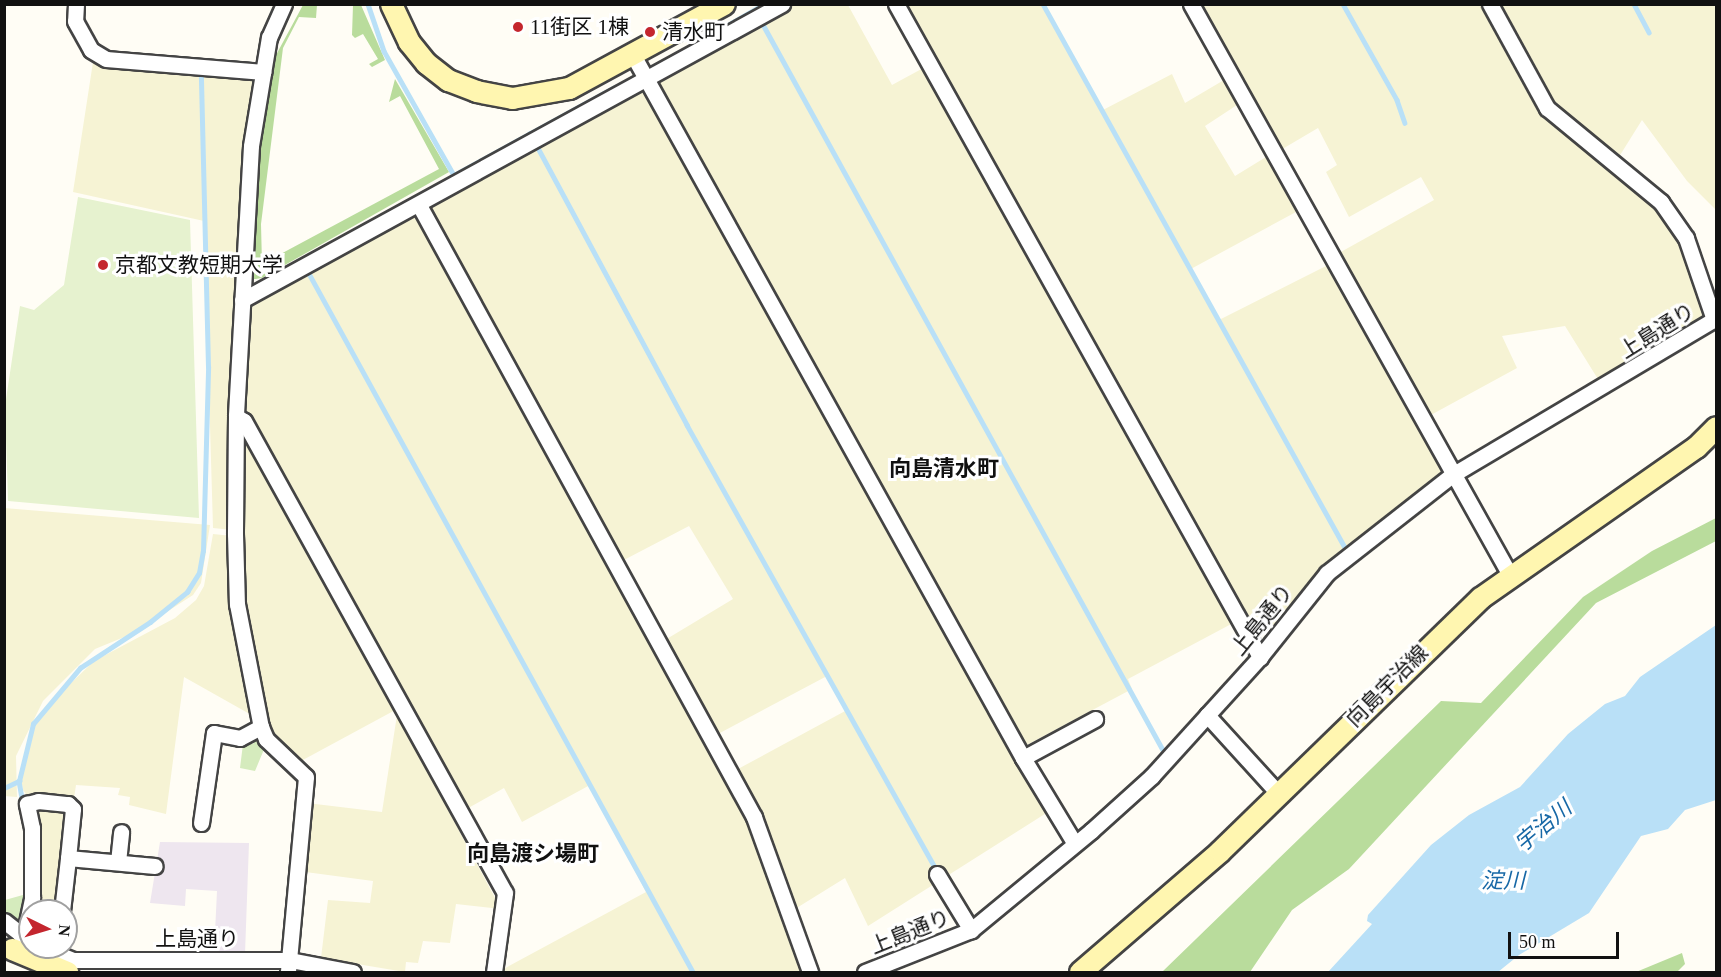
<!DOCTYPE html>
<meta charset="utf-8">
<style>
body{margin:0}
#map{position:relative;width:1721px;height:977px;overflow:hidden;background:#fffdf5;font-family:"Times New Roman","Noto Sans JP",serif}
div>[style]{position:absolute}
.industrial>*{inset:0;background:#eee6ef}
.farmland>*{inset:0;background:#f6f3d4}
.green>*{inset:0;background:#d5ebbd}
.forest>*{inset:0;background:#b9dc9c}
.pitch>*{inset:0;background:#e6f2cf}
.water>*{inset:0;background:#b9e0f7}
.stream>*{height:4.5px;margin:-2.25px;padding:0 2.25px;transform-origin:2.25px;border-radius:2.25px;background:#b9e0f7}
.roads{filter:drop-shadow(2px 0 #444) drop-shadow(-2px 0 #444) drop-shadow(0 2px #444) drop-shadow(0 -2px #444)}
.street>*{height:15px;margin:-7.5px;padding:0 7.5px;transform-origin:7.5px;border-radius:7.5px;background:#fff}
.secondary>*{height:21px;margin:-10.5px;padding:0 10.5px;transform-origin:10.5px;border-radius:10.5px;background:#fff6b0}
.dots>*{width:16px;height:16px;translate:-50% -50%;box-sizing:border-box;border:3px solid #fff;border-radius:50%}
span{translate:-50% -50%;white-space:nowrap;text-align:center;line-height:1.15;-webkit-text-stroke:6px #fff;paint-order:stroke}
.poi-label{font-size:21px;color:#111}
.left{translate:0 -50%;text-align:left}
.street-label{font-size:21px;color:#111}
.neighbourhood-label{font-size:22px;color:#111;font-weight:700}
.water-label{font-size:22px;color:#1768a6;font-style:italic}
.frame{position:absolute;inset:0;border:6px solid #111;pointer-events:none}
.north{position:absolute;left:18px;top:899px;width:60px;height:60px;box-sizing:border-box;background:#fff;border:2px solid #a0a0a0;border-radius:50%;rotate:95deg;font-size:16px;font-weight:700;line-height:24px;text-align:center;color:#111}
.north::after{content:'';display:block;margin:auto;width:21px;height:27px;background:#c4262e;clip-path:polygon(50% 0,100% 100%,50% 72%,0 100%)}
.scale{position:absolute;left:1508px;top:932px;width:111px;height:27px;box-sizing:border-box;border:3px solid #111;border-top:0;padding-left:8px;font-size:18px;line-height:21px;white-space:nowrap;color:#111;-webkit-text-stroke:4px #fff;paint-order:stroke}
</style>
<div id="map">
<div class="industrial">
<i style="clip-path:polygon(160px 842px,249px 843px,245px 954px,214px 953px,217px 891px,186px 889px,185px 906px,150px 903px)"></i>
</div>
<div class="farmland">
<i style="clip-path:polygon(792px 5px,848px 5px,892px 85px,927px 66px,1235px 622px,1128px 679px,1132px 689px,1021px 748px,654px 81px)"></i>
<i style="clip-path:polygon(904px 5px,1044px 5px,1101px 111px,1172px 74px,1185px 103px,1224px 80px,1237px 105px,1205px 126px,1235px 176px,1266px 157px,1296px 212px,1189px 270px,1217px 321px,1326px 266px,1444px 476px,1273px 631px,1265px 624px,1245px 631px)"></i>
<i style="clip-path:polygon(1200px 5px,1716px 5px,1716px 210px,1687px 181px,1642px 120px,1612px 168px,1671px 219px,1712px 316px,1601px 384px,1565px 326px,1502px 336px,1517px 368px,1429px 416px,1339px 253px,1434px 200px,1421px 177px,1349px 217px,1326px 172px,1337px 165px,1318px 128px,1279px 151px)"></i>
<i style="clip-path:polygon(93px 62px,259px 74px,232px 530px,213px 528px,204px 221px,73px 192px)"></i>
<i style="clip-path:polygon(649px 87px,1048px 812px,868px 926px,845px 878px,795px 909px,738px 769px,847px 710px,827px 676px,718px 734px,665px 640px,733px 599px,689px 526px,622px 561px,428px 208px)"></i>
<i style="clip-path:polygon(414px 215px,735px 790px,801px 972px,498px 972px,646px 892px,590px 785px,522px 822px,504px 788px,463px 811px,240px 408px,244px 309px)"></i>
<i style="clip-path:polygon(245px 429px,399px 708px,301px 761px,271px 734px,262px 716px,242px 604px,238px 430px)"></i>
<i style="clip-path:polygon(4px 508px,210px 525px,201px 583px,193px 595px,134px 633px,95px 649px,43px 701px,16px 756px,17px 797px,4px 796px)"></i>
<i style="clip-path:polygon(213px 534px,232px 536px,255px 717px,184px 677px,166px 814px,129px 805px,130px 797px,118px 795px,120px 788px,76px 785px,57px 911px,33px 911px,29px 798px,23px 790px,20px 773px,31px 731px,43px 710px,94px 661px,175px 618px,196px 600px,204px 586px)"></i>
<i style="clip-path:polygon(397px 715px,501px 909px,456px 904px,450px 943px,423px 941px,418px 963px,406px 962px,405px 972px,321px 958px,328px 900px,370px 903px,373px 881px,298px 871px,307px 803px,382px 812px)"></i>
</div>
<div class="green">
<i style="clip-path:polygon(256px 739px,265px 747px,255px 771px,240px 768px,243px 744px,253px 744px)"></i>
<i style="clip-path:polygon(30px 893px,20px 928px,5px 915px,5px 900px)"></i>
</div>
<div class="forest">
<i style="clip-path:polygon(303px 5px,317px 5px,316px 18px,299px 17px,283px 48px,261px 224px,262px 264px,439px 169px,400px 96px,389px 102px,395px 79px,449px 172px,262px 278px,248px 280px,260px 144px,276px 55px)"></i>
<i style="clip-path:polygon(353px 5px,361px 5px,385px 60px,372px 67px,369px 64px,378px 59px,363px 34px,355px 38px,352px 35px)"></i>
<i style="clip-path:polygon(1716px 518px,1716px 541px,1596px 603px,1349px 869px,1292px 910px,1250px 972px,1162px 972px,1441px 701px,1481px 703px,1583px 597px,1652px 551px)"></i>
<i style="clip-path:polygon(1682px 953px,1685px 964px,1677px 972px,1636px 972px)"></i>
</div>
<div class="pitch">
<i style="clip-path:polygon(78px 197px,190px 220px,199px 518px,8px 501px,5px 406px,20px 306px,34px 310px,64px 285px)"></i>
</div>
<div class="water">
<i style="clip-path:polygon(1716px 625px,1716px 800px,1685px 810px,1668px 829px,1641px 836px,1589px 913px,1519px 955px,1498px 972px,1328px 972px,1372px 924px,1367px 921px,1368px 915px,1431px 845px,1469px 815px,1520px 787px,1568px 734px,1605px 704px,1625px 696px,1640px 677px)"></i>
</div>
<div class="stream">
<i style="left:368px;top:4px;width:50px;rotate:71.2deg"></i>
<i style="left:384px;top:51px;width:142px;rotate:60.6deg"></i>
<i style="left:454px;top:175px;width:183px;rotate:-28.7deg"></i>
<i style="left:1043px;top:4px;width:626px;rotate:60.94deg"></i>
<i style="left:1343px;top:4px;width:110px;rotate:60.6deg"></i>
<i style="left:1397px;top:100px;width:24px;rotate:71deg"></i>
<i style="left:1634px;top:4px;width:32px;rotate:62deg"></i>
<i style="left:755px;top:10px;width:845px;rotate:61.13deg"></i>
<i style="left:714px;top:33px;width:58px;rotate:-30.1deg"></i>
<i style="left:530px;top:133px;width:332px;rotate:61.7deg"></i>
<i style="left:687px;top:425px;width:509px;rotate:60.72deg"></i>
<i style="left:306px;top:268px;width:803px;rotate:61.2deg"></i>
<i style="left:19px;top:781px;width:17px;rotate:80deg"></i>
<i style="left:4px;top:788px;width:17px;rotate:-25deg"></i>
<i style="left:19px;top:781px;width:59px;rotate:-76.2deg"></i>
<i style="left:33px;top:724px;width:73px;rotate:-50deg"></i>
<i style="left:80px;top:668px;width:84px;rotate:-33.3deg"></i>
<i style="left:150px;top:622px;width:48px;rotate:-39deg"></i>
<i style="left:187px;top:592px;width:22px;rotate:-58deg"></i>
<i style="left:199px;top:573px;width:22px;rotate:-80deg"></i>
<i style="left:203px;top:551px;width:184px;rotate:-88.4deg"></i>
<i style="left:208px;top:367px;width:295px;rotate:-91.4deg"></i>
</div>
<div class="roads">
<div class="street">
<i style="left:76px;top:4px;width:17px;rotate:93deg"></i>
<i style="left:75px;top:21px;width:33px;rotate:61deg"></i>
<i style="left:91px;top:50px;width:17px;rotate:31deg"></i>
<i style="left:106px;top:59px;width:158px;rotate:4.7deg"></i>
<i style="left:284px;top:4px;width:36px;rotate:114deg"></i>
<i style="left:269px;top:37px;width:110px;rotate:99.4deg"></i>
<i style="left:251px;top:146px;width:270px;rotate:93.2deg"></i>
<i style="left:236px;top:416px;width:118px;rotate:90.5deg"></i>
<i style="left:235px;top:534px;width:70px;rotate:88.4deg"></i>
<i style="left:237px;top:604px;width:125px;rotate:79deg"></i>
<i style="left:261px;top:727px;width:13px;rotate:67deg"></i>
<i style="left:266px;top:739px;width:55px;rotate:43.5deg"></i>
<i style="left:306px;top:777px;width:196px;rotate:95.3deg"></i>
<i style="left:896px;top:4px;width:748px;rotate:60.86deg"></i>
<i style="left:1191px;top:4px;width:654px;rotate:60.81deg"></i>
<i style="left:1490px;top:4px;width:119px;rotate:61.3deg"></i>
<i style="left:1547px;top:108px;width:148px;rotate:39.5deg"></i>
<i style="left:1661px;top:202px;width:44px;rotate:55.2deg"></i>
<i style="left:1686px;top:238px;width:87px;rotate:71.1deg"></i>
<i style="left:633px;top:55px;width:804px;rotate:60.98deg"></i>
<i style="left:1023px;top:758px;width:100px;rotate:58.8deg"></i>
<i style="left:419px;top:205px;width:698px;rotate:61.3deg"></i>
<i style="left:754px;top:817px;width:165px;rotate:70.1deg"></i>
<i style="left:242px;top:300px;width:616px;rotate:-28.73deg"></i>
<i style="left:236px;top:416px;width:9px;rotate:32deg"></i>
<i style="left:244px;top:421px;width:539px;rotate:61.06deg"></i>
<i style="left:505px;top:893px;width:80px;rotate:97.9deg"></i>
<i style="left:1207px;top:715px;width:107px;rotate:47.7deg"></i>
<i style="left:1023px;top:758px;width:82px;rotate:-28.4deg"></i>
<i style="left:201px;top:823px;width:91px;rotate:-81.8deg"></i>
<i style="left:214px;top:733px;width:26px;rotate:11deg"></i>
<i style="left:240px;top:738px;width:24px;rotate:-28deg"></i>
<i style="left:118px;top:862px;width:30px;rotate:-84deg"></i>
<i style="left:937px;top:874px;width:66px;rotate:58.7deg"></i>
<i style="left:62px;top:911px;width:53px;rotate:-83.5deg"></i>
<i style="left:68px;top:858px;width:87px;rotate:5.3deg"></i>
<i style="left:4px;top:921px;width:33px;rotate:38deg"></i>
<i style="left:20px;top:934px;width:9px;rotate:-49deg"></i>
<i style="left:26px;top:927px;width:30px;rotate:-78deg"></i>
<i style="left:32px;top:898px;width:70px;rotate:-90deg"></i>
<i style="left:32px;top:828px;width:25px;rotate:-102deg"></i>
<i style="left:27px;top:804px;width:11px;rotate:-15deg"></i>
<i style="left:38px;top:801px;width:30px;rotate:6deg"></i>
<i style="left:68px;top:804px;width:7px;rotate:45deg"></i>
<i style="left:73px;top:809px;width:49px;rotate:95.8deg"></i>
<i style="left:41px;top:947px;width:35px;rotate:22deg"></i>
<i style="left:74px;top:960px;width:216px"></i>
<i style="left:290px;top:960px;width:64px;rotate:10.8deg"></i>
<i style="left:865px;top:972px;width:114px;rotate:-21.6deg"></i>
<i style="left:971px;top:930px;width:156px;rotate:-39.5deg"></i>
<i style="left:1091px;top:831px;width:82px;rotate:-42deg"></i>
<i style="left:1152px;top:776px;width:161px;rotate:-47.8deg"></i>
<i style="left:1260px;top:657px;width:107px;rotate:-51.4deg"></i>
<i style="left:1327px;top:573px;width:159px;rotate:-38.1deg"></i>
<i style="left:1452px;top:475px;width:307px;rotate:-30.7deg"></i>
</div>
<div class="secondary">
<i style="left:391px;top:4px;width:42px;rotate:64.7deg"></i>
<i style="left:409px;top:42px;width:27px;rotate:51deg"></i>
<i style="left:426px;top:63px;width:28px;rotate:38deg"></i>
<i style="left:448px;top:80px;width:30px;rotate:21deg"></i>
<i style="left:476px;top:91px;width:37px;rotate:11deg"></i>
<i style="left:512px;top:98px;width:58px;rotate:-10deg"></i>
<i style="left:569px;top:88px;width:176px;rotate:-28.5deg"></i>
<i style="left:12px;top:949px;width:60px;rotate:22.7deg"></i>
<i style="left:1080px;top:972px;width:185px;rotate:-40.8deg"></i>
<i style="left:1220px;top:851px;width:363px;rotate:-44.2deg"></i>
<i style="left:1480px;top:598px;width:264px;rotate:-35deg"></i>
<i style="left:1696px;top:447px;width:28px;rotate:-45deg"></i>
</div>
</div>
<div class="dots">
<i style="left:518px;top:27px;background:#c4262e"></i>
<i style="left:650px;top:32px;background:#c4262e"></i>
<i style="left:103px;top:265px;background:#c4262e"></i>
</div>
<div class="poi-label">
<span class="left" style="left:530px;top:27px">11街区 1棟</span>
<span class="left" style="left:662px;top:32px">清水町</span>
<span class="left" style="left:115px;top:265px">京都文教短期大学</span>
</div>
<div class="street-label">
<span style="left:1657px;top:331px;rotate:-32deg">上島通り</span>
<span style="left:1262px;top:620px;rotate:-51deg">上島通り</span>
<span style="left:1387px;top:686px;rotate:-45deg">向島宇治線</span>
<span style="left:910px;top:932px;rotate:-22deg">上島通り</span>
<span style="left:197px;top:939px">上島通り</span>
</div>
<div class="neighbourhood-label">
<span style="left:944px;top:469px">向島清水町</span>
<span style="left:533px;top:854px">向島渡シ場町</span>
</div>
<div class="water-label">
<span style="left:1543px;top:826px;rotate:-40deg">宇治川</span>
<span style="left:1503px;top:881px">淀川</span>
</div>
<div class="frame"></div>
<div class="north">N</div>
<div class="scale">50 m</div>
</div>
